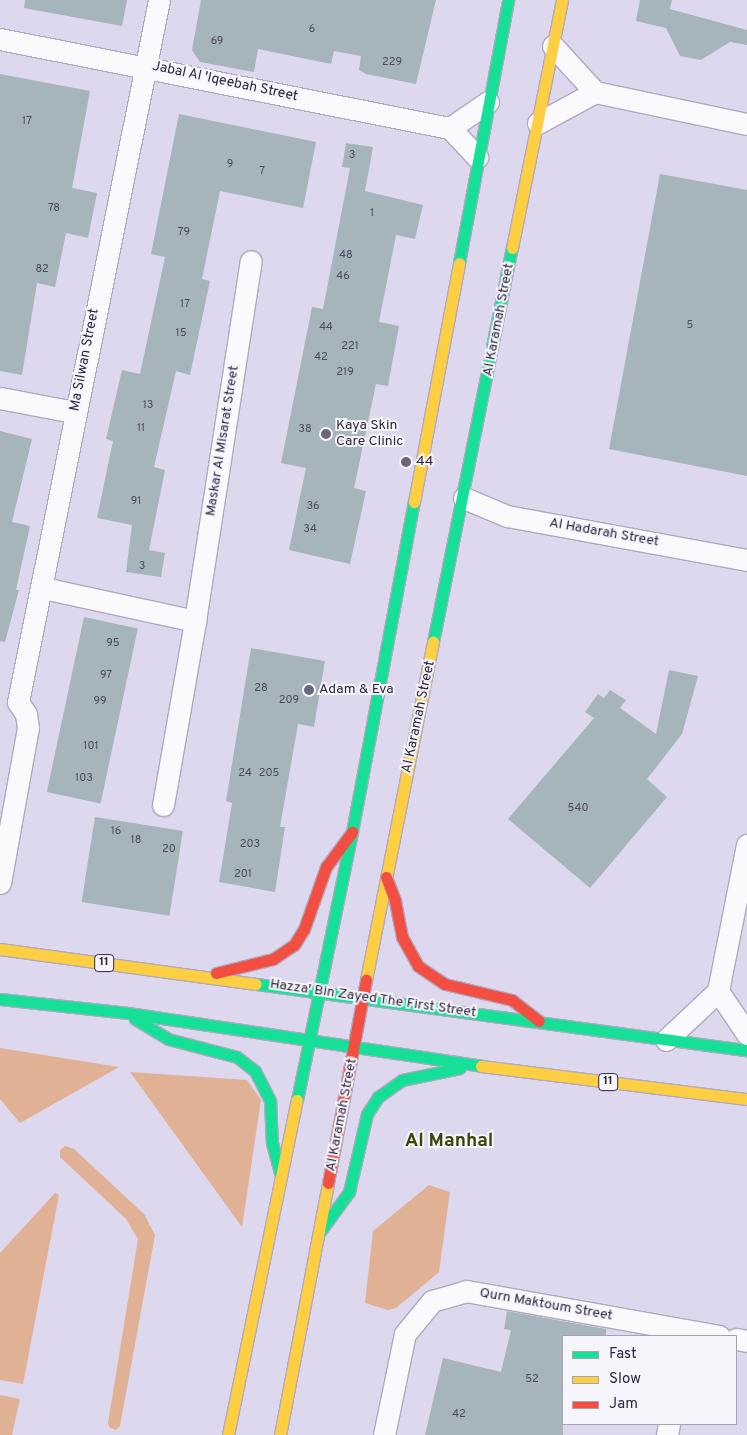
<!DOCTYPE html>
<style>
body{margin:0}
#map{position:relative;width:747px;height:1435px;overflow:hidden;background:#ddd8ee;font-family:Overpass,sans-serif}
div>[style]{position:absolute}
.green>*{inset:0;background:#e0b195}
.building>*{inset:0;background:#a5b5bb;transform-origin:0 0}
.roads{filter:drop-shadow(1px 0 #afa9bf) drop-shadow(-1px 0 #afa9bf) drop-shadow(0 1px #afa9bf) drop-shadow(0 -1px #afa9bf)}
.street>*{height:21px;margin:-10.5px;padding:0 10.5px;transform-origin:10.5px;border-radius:10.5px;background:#faf9fc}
.fast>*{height:11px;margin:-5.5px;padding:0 5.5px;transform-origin:5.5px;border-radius:5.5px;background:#16e098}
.slow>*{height:11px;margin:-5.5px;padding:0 5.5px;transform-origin:5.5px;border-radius:5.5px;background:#ffcf43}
.jam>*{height:11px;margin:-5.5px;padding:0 5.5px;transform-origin:5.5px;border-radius:5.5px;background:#f24e42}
.dots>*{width:14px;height:14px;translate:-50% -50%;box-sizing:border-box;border:2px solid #f7f5fc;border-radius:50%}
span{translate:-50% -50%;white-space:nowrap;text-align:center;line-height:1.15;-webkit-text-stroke:4px #f7f5fc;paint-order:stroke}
.number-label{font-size:11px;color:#4c4a5f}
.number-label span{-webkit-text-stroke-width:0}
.shield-label span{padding:1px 4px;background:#f7f5fc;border:1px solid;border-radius:4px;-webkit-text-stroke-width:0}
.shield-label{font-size:12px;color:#2e2640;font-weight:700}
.street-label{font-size:14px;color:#2e2640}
.poi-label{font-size:14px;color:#2e2640}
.left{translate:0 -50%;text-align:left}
.district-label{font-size:19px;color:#3d4509;font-weight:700}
.legend{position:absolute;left:562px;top:1335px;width:175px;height:90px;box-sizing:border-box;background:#f7f5fc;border:1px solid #a7a2b1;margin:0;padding:6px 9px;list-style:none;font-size:15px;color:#2e2640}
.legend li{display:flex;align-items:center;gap:10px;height:25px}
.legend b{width:25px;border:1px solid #a7a2b1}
</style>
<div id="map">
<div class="green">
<i style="clip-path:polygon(0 1048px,119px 1067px,20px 1123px,0 1099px)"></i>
<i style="clip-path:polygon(130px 1072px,247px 1080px,261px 1100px,242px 1227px)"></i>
<i style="clip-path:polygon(65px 1146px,74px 1149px,144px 1214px,155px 1235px,120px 1426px,116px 1430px,110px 1428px,108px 1423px,138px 1239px,126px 1219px,60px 1157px,60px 1150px)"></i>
<i style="clip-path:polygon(429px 1185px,450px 1192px,439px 1272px,396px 1308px,388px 1310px,365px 1303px,373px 1231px)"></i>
<i style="clip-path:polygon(55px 1193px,59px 1195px,23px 1384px,0 1380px,0 1253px)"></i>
<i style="clip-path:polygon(0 1395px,20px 1399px,12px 1435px,0 1435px)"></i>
</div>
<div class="building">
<i style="clip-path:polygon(25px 0,127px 0,122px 26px,24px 8px)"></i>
<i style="clip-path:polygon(201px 0,436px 0,416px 84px,366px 74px,359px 70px,361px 56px,334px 51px,331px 64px,258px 49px,254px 72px,200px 62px,192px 50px)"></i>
<i style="clip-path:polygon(640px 0,672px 0,670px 9px,747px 30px,747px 45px,730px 42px,701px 60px,680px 56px,666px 28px,636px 21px)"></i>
<i style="clip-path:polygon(0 74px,90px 91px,72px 188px,97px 193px,88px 238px,66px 233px,55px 287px,37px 283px,22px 375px,0 371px)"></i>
<i style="clip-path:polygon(179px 114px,316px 142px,303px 208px,220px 191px,202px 279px,210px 281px,190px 375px,176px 371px,154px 467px,165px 470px,149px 550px,165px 553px,161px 577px,126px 572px,132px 525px,97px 518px,113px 441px,106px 439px,122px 370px,140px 374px,165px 257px,151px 254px)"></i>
<i style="clip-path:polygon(346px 143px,373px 147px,365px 191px,423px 205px,415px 239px,396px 235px,379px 322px,399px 326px,388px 386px,376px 384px,354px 488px,366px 491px,350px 564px,289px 550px,306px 468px,281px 463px,312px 307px,323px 309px,350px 168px,342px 167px)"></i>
<i style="clip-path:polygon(660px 174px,747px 190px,747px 476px,609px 449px)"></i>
<i style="clip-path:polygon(0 431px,32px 439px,12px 522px,30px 526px,16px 590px,19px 590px,5px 642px,0 641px)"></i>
<i style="left:84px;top:617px;width:55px;height:179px;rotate:12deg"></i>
<i style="clip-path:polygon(251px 648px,325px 661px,314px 727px,298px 724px,280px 827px,285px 827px,275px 892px,219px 882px,232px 803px,226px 801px)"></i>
<i style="clip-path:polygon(669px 670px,698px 676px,682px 734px,647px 779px,667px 797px,590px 888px,508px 819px,594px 718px,585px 712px,598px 694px,604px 698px,610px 690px,626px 700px,620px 708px,656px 734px)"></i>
<i style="left:95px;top:817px;width:89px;height:86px;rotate:9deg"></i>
<i style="clip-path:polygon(507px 1311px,606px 1329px,606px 1336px,563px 1336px,563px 1435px,425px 1435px,443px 1358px,501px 1372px,511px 1330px,504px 1329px)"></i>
</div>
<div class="roads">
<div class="street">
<i style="left:0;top:39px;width:459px;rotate:11.2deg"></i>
<i style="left:450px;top:128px;width:40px;rotate:47deg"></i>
<i style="left:553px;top:46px;width:62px;rotate:47.6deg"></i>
<i style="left:595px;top:92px;width:155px;rotate:11.9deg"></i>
<i style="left:538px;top:123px;width:65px;rotate:-28.5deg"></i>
<i style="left:450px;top:128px;width:46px;rotate:-34.4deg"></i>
<i style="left:0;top:398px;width:75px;rotate:10.7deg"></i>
<i style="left:464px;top:498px;width:47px;rotate:22.7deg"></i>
<i style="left:507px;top:516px;width:244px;rotate:10.4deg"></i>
<i style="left:43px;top:588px;width:156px;rotate:12.2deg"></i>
<i style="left:18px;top:702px;width:716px;rotate:-78.64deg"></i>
<i style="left:163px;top:805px;width:187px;rotate:-80.1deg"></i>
<i style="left:195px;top:621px;width:364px;rotate:-81.2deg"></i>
<i style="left:0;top:883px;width:158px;rotate:-79.8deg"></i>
<i style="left:28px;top:728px;width:14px;rotate:-98deg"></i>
<i style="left:26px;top:714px;width:14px;rotate:-124deg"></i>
<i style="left:718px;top:991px;width:52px;rotate:56deg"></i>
<i style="left:666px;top:1040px;width:71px;rotate:-43.3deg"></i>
<i style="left:718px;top:991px;width:149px;rotate:-78.8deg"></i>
<i style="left:736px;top:1339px;width:11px;rotate:10deg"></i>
<i style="left:384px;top:1435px;width:103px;rotate:-78.3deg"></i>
<i style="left:405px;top:1334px;width:43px;rotate:-50.7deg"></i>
<i style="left:432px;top:1301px;width:35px;rotate:-16deg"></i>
<i style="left:466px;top:1291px;width:257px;rotate:10.1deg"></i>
<i style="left:667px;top:1435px;width:11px;rotate:-80deg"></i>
</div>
<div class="fast">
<i style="left:459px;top:263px;width:268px;rotate:-79.4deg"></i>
<i style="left:433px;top:642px;width:402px;rotate:-78.7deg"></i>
<i style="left:256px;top:984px;width:495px;rotate:7.7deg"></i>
<i style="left:0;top:999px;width:129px;rotate:6.2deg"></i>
<i style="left:128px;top:1013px;width:357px;rotate:8.5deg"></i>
<i style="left:135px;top:1019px;width:39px;rotate:31deg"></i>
<i style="left:168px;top:1039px;width:71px;rotate:14.6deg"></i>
<i style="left:237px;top:1057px;width:23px;rotate:38deg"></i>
<i style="left:255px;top:1071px;width:34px;rotate:63deg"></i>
<i style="left:270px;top:1101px;width:42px;rotate:87.3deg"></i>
<i style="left:272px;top:1143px;width:31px;rotate:75deg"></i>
<i style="left:297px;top:1100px;width:274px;rotate:-78.4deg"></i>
<i style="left:352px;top:832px;width:336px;rotate:-79.4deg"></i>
<i style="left:319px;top:1233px;width:51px;rotate:-53.8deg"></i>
<i style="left:349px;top:1192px;width:80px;rotate:-77deg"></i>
<i style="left:367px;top:1114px;width:20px;rotate:-57deg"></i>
<i style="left:378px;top:1097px;width:29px;rotate:-35deg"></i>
<i style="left:402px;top:1080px;width:59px;rotate:-11.7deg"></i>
</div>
<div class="slow">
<i style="left:512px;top:248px;width:253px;rotate:-78.6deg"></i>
<i style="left:414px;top:502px;width:243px;rotate:-79.3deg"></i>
<i style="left:0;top:949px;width:258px;rotate:7.8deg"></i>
<i style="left:366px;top:980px;width:345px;rotate:-78.8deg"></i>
<i style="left:481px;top:1066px;width:268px;rotate:7.1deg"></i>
<i style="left:228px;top:1435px;width:342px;rotate:-78.4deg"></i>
<i style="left:280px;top:1435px;width:257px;rotate:-79.2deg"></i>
</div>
<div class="jam">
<i style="left:386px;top:877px;width:26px;rotate:69deg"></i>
<i style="left:395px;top:901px;width:37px;rotate:79deg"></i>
<i style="left:402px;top:937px;width:33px;rotate:61deg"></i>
<i style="left:418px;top:966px;width:32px;rotate:34deg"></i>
<i style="left:445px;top:984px;width:69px;rotate:13.4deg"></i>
<i style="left:512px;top:1000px;width:34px;rotate:38deg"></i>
<i style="left:216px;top:973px;width:59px;rotate:-13.8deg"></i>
<i style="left:273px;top:959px;width:25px;rotate:-34deg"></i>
<i style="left:294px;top:945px;width:19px;rotate:-58deg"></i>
<i style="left:304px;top:929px;width:66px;rotate:-70.5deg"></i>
<i style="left:326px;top:867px;width:44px;rotate:-53.4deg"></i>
<i style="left:328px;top:1183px;width:207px;rotate:-79.4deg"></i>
</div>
</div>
<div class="dots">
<i style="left:326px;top:434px;background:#6b647d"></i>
<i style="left:406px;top:462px;background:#6b647d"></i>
<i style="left:309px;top:690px;background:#6b647d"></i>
</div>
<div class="number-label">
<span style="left:312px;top:29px">6</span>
<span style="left:217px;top:41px">69</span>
<span style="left:392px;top:62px">229</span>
<span style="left:27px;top:121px">17</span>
<span style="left:352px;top:155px">3</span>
<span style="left:230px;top:164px">9</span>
<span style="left:262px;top:171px">7</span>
<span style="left:54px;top:208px">78</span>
<span style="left:372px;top:213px">1</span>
<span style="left:184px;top:232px">79</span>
<span style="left:346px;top:255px">48</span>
<span style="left:42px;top:269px">82</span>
<span style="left:343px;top:276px">46</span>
<span style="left:185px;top:304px">17</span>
<span style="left:690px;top:325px">5</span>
<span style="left:326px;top:327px">44</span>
<span style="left:181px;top:333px">15</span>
<span style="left:350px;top:346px">221</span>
<span style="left:321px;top:357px">42</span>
<span style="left:345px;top:372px">219</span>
<span style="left:148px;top:405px">13</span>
<span style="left:141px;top:428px">11</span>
<span style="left:305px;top:429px">38</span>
<span style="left:136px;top:501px">91</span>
<span style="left:313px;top:506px">36</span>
<span style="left:310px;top:529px">34</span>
<span style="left:142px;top:566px">3</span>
<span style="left:113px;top:643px">95</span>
<span style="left:106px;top:675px">97</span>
<span style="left:261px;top:688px">28</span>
<span style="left:289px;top:700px">209</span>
<span style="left:100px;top:701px">99</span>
<span style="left:91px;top:746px">101</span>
<span style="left:245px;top:773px">24</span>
<span style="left:269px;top:773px">205</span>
<span style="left:84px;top:778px">103</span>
<span style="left:578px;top:808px">540</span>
<span style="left:116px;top:831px">16</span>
<span style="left:136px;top:840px">18</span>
<span style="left:250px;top:844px">203</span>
<span style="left:169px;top:849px">20</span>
<span style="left:243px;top:874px">201</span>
<span style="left:532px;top:1379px">52</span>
<span style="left:459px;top:1414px">42</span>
</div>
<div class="shield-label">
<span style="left:104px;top:963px">11</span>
<span style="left:608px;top:1082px">11</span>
</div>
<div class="street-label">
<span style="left:225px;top:82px;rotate:12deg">Jabal Al 'Iqeebah Street</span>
<span style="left:499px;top:320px;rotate:-79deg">Al Karamah Street</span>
<span style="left:85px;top:360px;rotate:-79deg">Ma Silwan Street</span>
<span style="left:223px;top:441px;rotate:-81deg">Maskar Al Misarat Street</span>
<span style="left:604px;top:533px;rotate:10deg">Al Hadarah Street</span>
<span style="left:419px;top:717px;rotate:-78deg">Al Karamah Street</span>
<span style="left:373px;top:999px;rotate:8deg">Hazza' Bin Zayed The First Street</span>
<span style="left:342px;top:1115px;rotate:-79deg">Al Karamah Street</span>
<span style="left:546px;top:1305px;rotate:10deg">Qurn Maktoum Street</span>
</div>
<div class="poi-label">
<span class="left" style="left:336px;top:434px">Kaya Skin<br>Care Clinic</span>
<span class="left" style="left:416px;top:462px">44</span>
<span class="left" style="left:319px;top:690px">Adam &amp; Eva</span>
</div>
<div class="district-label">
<span style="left:449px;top:1142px">Al Manhal</span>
</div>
<ul class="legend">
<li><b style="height:6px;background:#16e098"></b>Fast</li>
<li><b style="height:6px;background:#ffcf43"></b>Slow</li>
<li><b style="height:6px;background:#f24e42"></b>Jam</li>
</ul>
</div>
